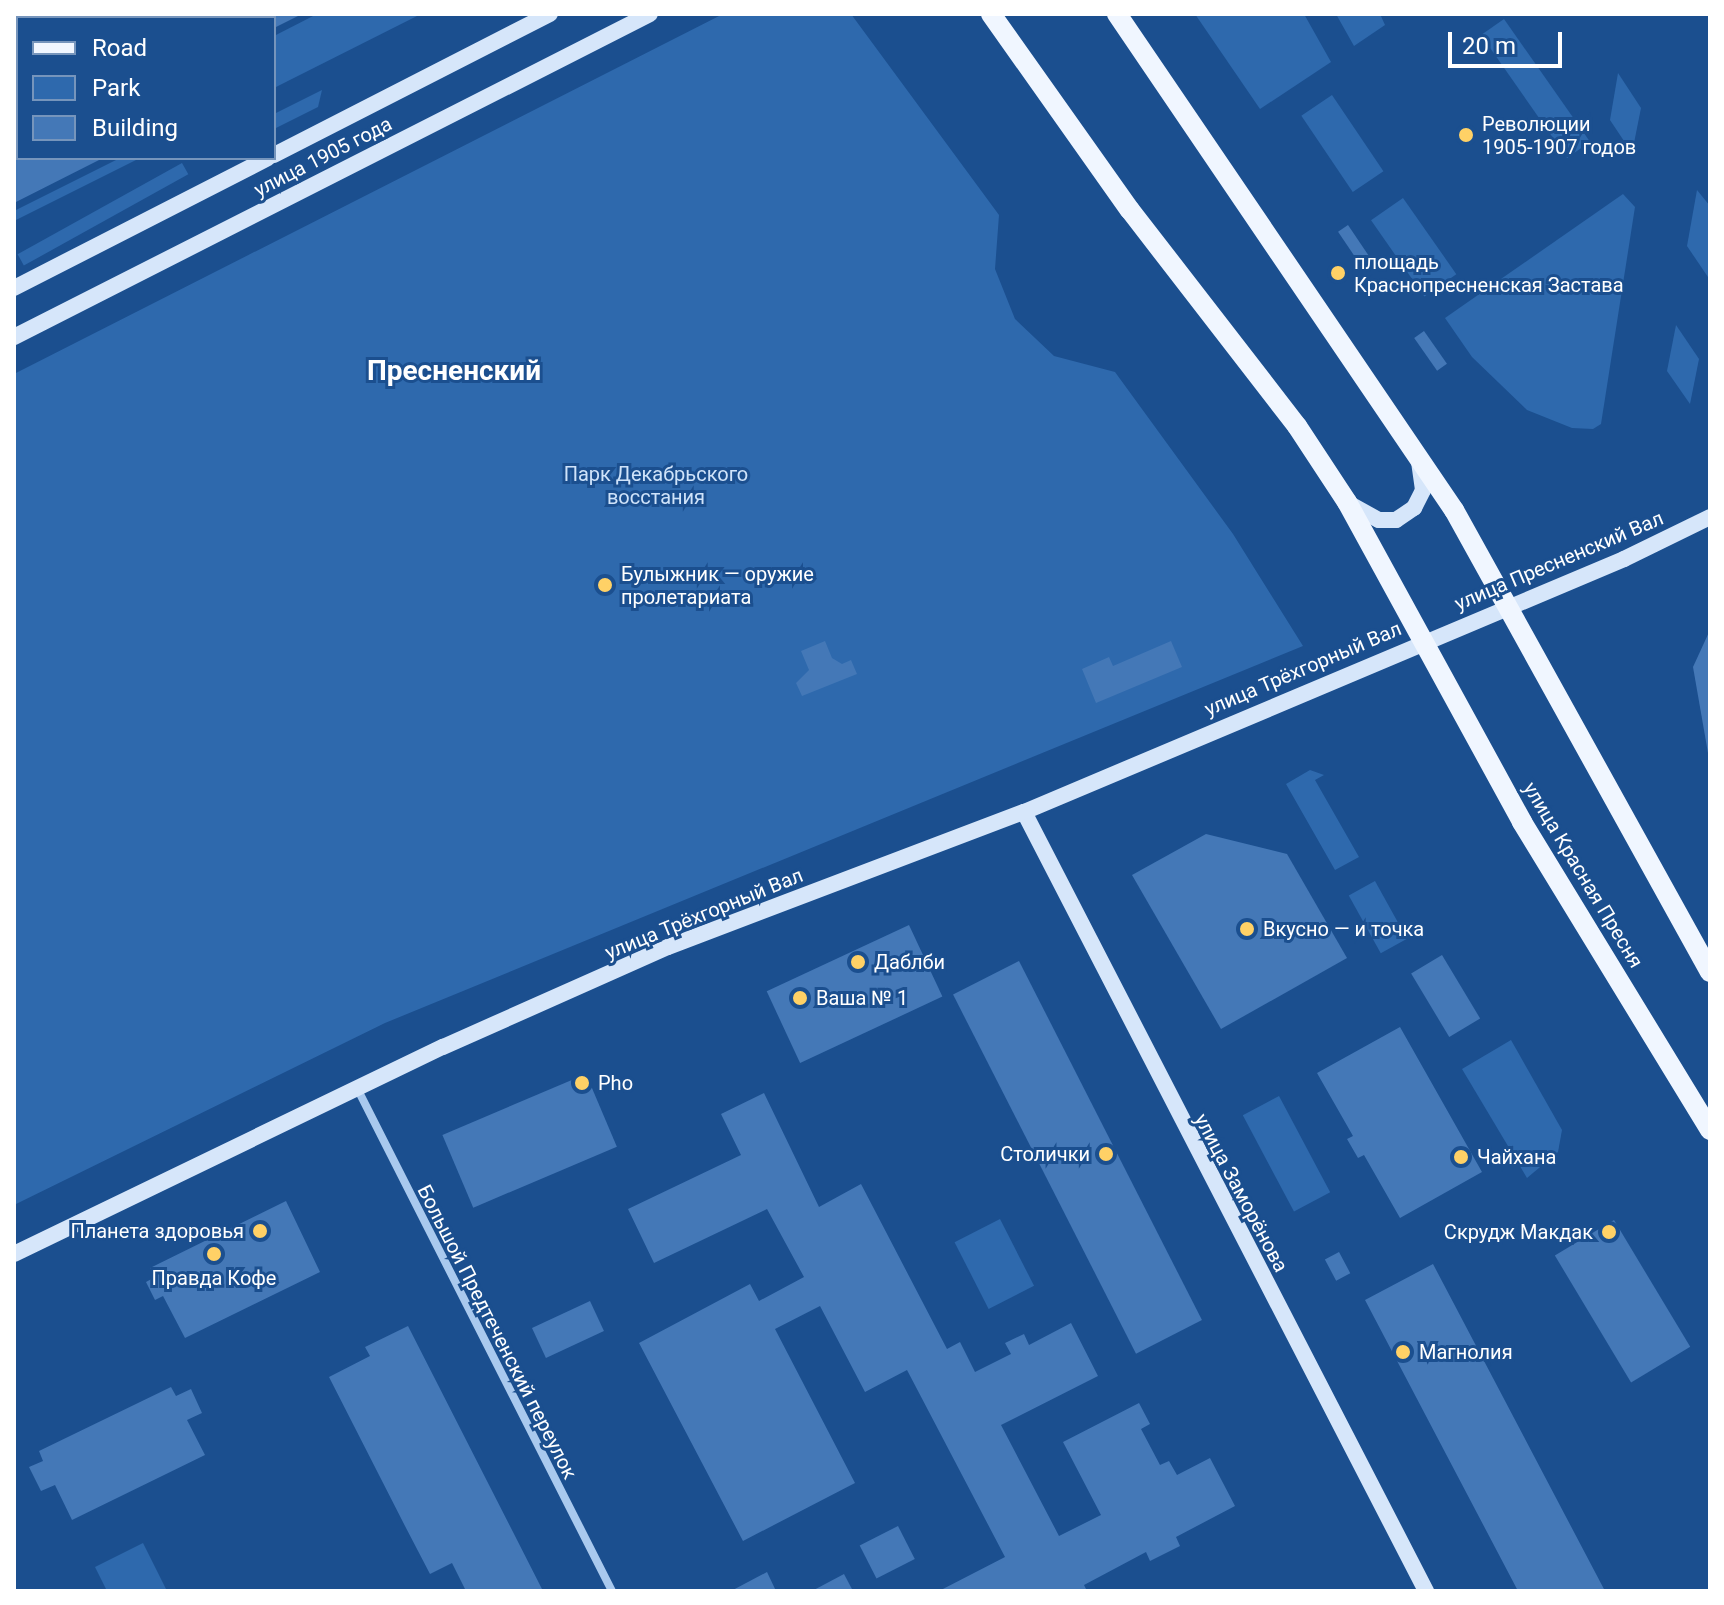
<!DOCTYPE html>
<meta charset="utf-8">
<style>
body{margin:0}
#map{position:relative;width:1724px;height:1605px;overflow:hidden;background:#1b4f8f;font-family:Roboto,sans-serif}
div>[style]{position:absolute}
.green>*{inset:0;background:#2e69ad;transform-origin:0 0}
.building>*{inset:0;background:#4478b7;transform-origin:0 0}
.street>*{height:8px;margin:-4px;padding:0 4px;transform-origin:4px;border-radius:4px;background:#a9c9ee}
.secondary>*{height:16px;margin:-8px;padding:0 8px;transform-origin:8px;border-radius:8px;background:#d6e6fa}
.primary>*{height:20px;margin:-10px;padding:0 10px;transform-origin:10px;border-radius:10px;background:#f0f6ff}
.dots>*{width:22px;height:22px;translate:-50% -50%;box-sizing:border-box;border:4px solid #1b4f8f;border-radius:50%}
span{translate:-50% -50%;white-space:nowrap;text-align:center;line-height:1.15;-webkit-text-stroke:6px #1b4f8f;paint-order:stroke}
.poi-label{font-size:20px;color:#fff}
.left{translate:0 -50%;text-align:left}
.right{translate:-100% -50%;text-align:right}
.street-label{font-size:20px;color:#fff}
.park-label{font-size:20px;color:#cfe3fa}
.district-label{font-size:28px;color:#fff;font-weight:700}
.frame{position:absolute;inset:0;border:16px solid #fff;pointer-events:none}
.legend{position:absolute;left:16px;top:16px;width:260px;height:144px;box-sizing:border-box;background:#1b4f8f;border:2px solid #7695bc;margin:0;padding:10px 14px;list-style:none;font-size:24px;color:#fff}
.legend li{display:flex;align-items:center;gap:16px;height:40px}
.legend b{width:40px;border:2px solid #7695bc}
.scale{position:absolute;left:1448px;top:32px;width:114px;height:36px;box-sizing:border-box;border:4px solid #fff;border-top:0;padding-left:10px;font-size:24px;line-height:28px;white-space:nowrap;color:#fff;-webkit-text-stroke:6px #1b4f8f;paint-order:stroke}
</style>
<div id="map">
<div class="green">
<i style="clip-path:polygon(317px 14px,421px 14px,274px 88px,274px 36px)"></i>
<i style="clip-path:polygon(723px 14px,851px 14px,999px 215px,995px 269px,1015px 319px,1054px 356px,1115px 372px,1233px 534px,1303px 646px,385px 1023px,14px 1205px,14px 374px)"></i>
<i style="clip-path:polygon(1195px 14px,1304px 14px,1331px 62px,1260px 109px)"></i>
<i style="clip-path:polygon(1336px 14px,1380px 14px,1385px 25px,1354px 46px)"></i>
<i style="left:1504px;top:19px;width:150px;height:28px;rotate:55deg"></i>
<i style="clip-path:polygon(1618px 73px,1641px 108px,1632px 153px,1610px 120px)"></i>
<i style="clip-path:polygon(322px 90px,318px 107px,274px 129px,274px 114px)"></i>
<i style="left:1332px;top:95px;width:92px;height:37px;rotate:56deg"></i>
<i style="clip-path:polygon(120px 158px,140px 158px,14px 221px,14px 211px)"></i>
<i style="left:182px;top:163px;width:13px;height:188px;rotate:61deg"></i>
<i style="clip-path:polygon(1697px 190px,1710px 206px,1710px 280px,1687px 246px)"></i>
<i style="clip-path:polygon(1623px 194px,1635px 207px,1601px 424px,1593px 429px,1572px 428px,1527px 410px,1472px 357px,1445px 318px)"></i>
<i style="left:1403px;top:198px;width:93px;height:39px;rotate:55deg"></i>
<i style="clip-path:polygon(1676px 325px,1699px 359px,1690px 404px,1667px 371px)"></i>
<i style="clip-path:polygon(1310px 770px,1324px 775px,1315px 780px,1359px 857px,1335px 870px,1286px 784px)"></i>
<i style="left:1375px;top:881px;width:66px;height:30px;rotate:61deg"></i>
<i style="clip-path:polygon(1511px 1040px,1562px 1130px,1558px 1152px,1527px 1178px,1462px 1069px)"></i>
<i style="left:1279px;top:1096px;width:109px;height:41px;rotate:62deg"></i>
<i style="left:1000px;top:1219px;width:75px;height:51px;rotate:63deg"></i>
<i style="clip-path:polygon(143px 1543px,167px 1591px,107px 1591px,95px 1567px)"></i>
</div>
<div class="building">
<i style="clip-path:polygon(14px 14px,302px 14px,274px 28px,274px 18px,18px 18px,18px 158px,103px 158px,14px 203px)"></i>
<i style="left:1348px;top:225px;width:40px;height:12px;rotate:56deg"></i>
<i style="left:1424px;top:331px;width:40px;height:12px;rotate:55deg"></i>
<i style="clip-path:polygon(1710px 630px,1710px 753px,1708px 753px,1693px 667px)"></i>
<i style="clip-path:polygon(825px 641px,832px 658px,842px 664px,851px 660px,857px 674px,802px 696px,796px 683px,809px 670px,801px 651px)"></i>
<i style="clip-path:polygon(1171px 641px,1182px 667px,1096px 703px,1082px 669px,1109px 657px,1113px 666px)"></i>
<i style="clip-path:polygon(1206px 834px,1287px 854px,1347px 958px,1221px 1029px,1132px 875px)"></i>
<i style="left:909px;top:925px;width:79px;height:157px;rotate:65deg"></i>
<i style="left:1442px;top:955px;width:74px;height:36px;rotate:59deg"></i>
<i style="left:1019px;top:961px;width:403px;height:74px;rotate:63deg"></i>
<i style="clip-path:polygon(1400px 1027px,1482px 1172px,1400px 1218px,1364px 1155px,1358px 1158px,1347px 1139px,1353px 1136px,1317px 1073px)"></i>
<i style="left:586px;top:1074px;width:79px;height:156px;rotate:67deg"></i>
<i style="clip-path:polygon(764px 1093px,819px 1207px,861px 1184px,947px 1349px,960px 1342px,975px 1372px,1011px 1354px,1005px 1343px,1024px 1334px,1029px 1345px,1071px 1323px,1098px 1376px,1001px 1425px,1059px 1536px,1101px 1515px,1063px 1442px,1139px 1403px,1150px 1424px,1141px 1429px,1160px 1465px,1169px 1461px,1177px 1475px,1210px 1458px,1235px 1506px,1176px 1537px,1180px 1546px,1150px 1561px,1146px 1552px,1084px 1585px,1087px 1591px,939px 1591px,1005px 1557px,907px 1370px,865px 1392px,820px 1306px,775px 1329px,855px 1483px,743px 1541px,639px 1343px,750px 1284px,759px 1301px,804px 1277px,767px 1209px,654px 1263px,628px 1209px,741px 1155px,721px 1114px)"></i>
<i style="clip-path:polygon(286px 1201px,320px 1272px,185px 1338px,163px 1296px,155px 1300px,146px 1282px,155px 1277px,150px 1268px)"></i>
<i style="left:1614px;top:1220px;width:148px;height:69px;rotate:59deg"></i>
<i style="left:1339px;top:1252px;width:24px;height:16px;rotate:62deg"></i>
<i style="clip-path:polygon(1433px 1264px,1555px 1496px,1605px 1591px,1518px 1591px,1365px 1300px)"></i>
<i style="left:590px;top:1301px;width:33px;height:64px;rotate:65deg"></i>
<i style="clip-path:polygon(408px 1326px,513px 1532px,543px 1591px,466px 1591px,452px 1563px,430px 1574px,405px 1526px,329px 1377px,370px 1356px,365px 1347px)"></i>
<i style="clip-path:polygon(171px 1387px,176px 1396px,191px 1389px,202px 1413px,187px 1420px,205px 1455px,72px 1520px,55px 1485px,41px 1491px,29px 1467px,43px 1461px,39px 1451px)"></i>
<i style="left:898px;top:1526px;width:37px;height:43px;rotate:63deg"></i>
<i style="clip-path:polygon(767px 1572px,776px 1591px,731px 1591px)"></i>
<i style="clip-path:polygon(844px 1574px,853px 1591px,812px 1591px)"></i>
</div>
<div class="street">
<i style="left:357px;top:1088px;width:564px;rotate:63.12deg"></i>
</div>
<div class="secondary">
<i style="left:274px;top:155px;width:310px;rotate:-27.1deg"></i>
<i style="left:14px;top:288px;width:285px;rotate:-27.1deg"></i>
<i style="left:14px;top:337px;width:713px;rotate:-26.92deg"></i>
<i style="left:1348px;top:503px;width:35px;rotate:29deg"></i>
<i style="left:1379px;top:520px;width:17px"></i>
<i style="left:1396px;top:520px;width:22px;rotate:-34deg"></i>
<i style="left:1414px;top:508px;width:20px;rotate:-63deg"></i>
<i style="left:1423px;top:490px;width:30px;rotate:-98deg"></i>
<i style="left:1024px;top:812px;width:877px;rotate:62.7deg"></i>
<i style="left:14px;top:1254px;width:476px;rotate:-25.8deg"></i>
<i style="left:443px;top:1047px;width:246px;rotate:-24deg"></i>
<i style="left:668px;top:947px;width:381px;rotate:-20.8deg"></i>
<i style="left:1024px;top:812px;width:651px;rotate:-22.86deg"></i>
<i style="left:1624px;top:559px;width:96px;rotate:-26deg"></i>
</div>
<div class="primary">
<i style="left:991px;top:14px;width:240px;rotate:54.7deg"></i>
<i style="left:1130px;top:210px;width:273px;rotate:52.3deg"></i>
<i style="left:1297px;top:426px;width:91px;rotate:56.7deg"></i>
<i style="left:1347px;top:502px;width:365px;rotate:61.3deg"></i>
<i style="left:1522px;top:822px;width:361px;rotate:58.6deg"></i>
<i style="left:1117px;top:14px;width:600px;rotate:55.81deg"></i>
<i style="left:1454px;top:510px;width:528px;rotate:61.01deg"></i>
</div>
<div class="dots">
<i style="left:1466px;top:135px;background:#ffd166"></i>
<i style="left:1338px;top:273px;background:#ffd166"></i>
<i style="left:605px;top:585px;background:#ffd166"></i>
<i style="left:1247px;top:929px;background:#ffd166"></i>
<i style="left:858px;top:962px;background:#ffd166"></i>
<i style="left:800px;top:998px;background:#ffd166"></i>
<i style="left:582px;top:1083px;background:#ffd166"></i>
<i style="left:1106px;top:1154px;background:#ffd166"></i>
<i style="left:1461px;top:1157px;background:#ffd166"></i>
<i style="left:260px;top:1231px;background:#ffd166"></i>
<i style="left:1609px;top:1232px;background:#ffd166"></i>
<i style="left:214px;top:1254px;background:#ffd166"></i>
<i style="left:1403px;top:1352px;background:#ffd166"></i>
</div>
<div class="poi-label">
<span class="left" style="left:1482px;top:136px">Революции<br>1905-1907 годов</span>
<span class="left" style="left:1354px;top:274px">площадь<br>Краснопресненская Застава</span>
<span class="left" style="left:621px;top:586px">Булыжник — оружие<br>пролетариата</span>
<span class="left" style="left:1263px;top:929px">Вкусно — и точка</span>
<span class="left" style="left:874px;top:962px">Даблби</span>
<span class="left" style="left:816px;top:998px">Ваша № 1</span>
<span class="left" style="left:598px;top:1083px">Pho</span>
<span class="right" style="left:1090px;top:1154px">Столички</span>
<span class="left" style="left:1477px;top:1157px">Чайхана</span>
<span class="right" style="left:244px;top:1231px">Планета здоровья</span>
<span class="right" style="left:1593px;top:1232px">Скрудж Макдак</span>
<span style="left:214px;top:1278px">Правда Кофе</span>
<span class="left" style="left:1419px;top:1352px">Магнолия</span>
</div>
<div class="street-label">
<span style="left:323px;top:157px;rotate:-27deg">улица 1905 года</span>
<span style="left:1559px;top:561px;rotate:-23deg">улица Пресненский Вал</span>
<span style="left:1303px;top:669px;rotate:-23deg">улица Трёхгорный Вал</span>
<span style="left:1583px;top:875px;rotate:59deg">улица Красная Пресня</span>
<span style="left:704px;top:914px;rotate:-22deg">улица Трёхгорный Вал</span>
<span style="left:1241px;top:1193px;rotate:62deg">улица Заморёнова</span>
<span style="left:497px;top:1332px;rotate:63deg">Большой Предтеченский переулок</span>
</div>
<div class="park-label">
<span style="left:656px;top:486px">Парк Декабрьского<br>восстания</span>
</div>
<div class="district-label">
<span style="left:454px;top:371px">Пресненский</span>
</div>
<div class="frame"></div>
<ul class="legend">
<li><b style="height:10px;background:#f0f6ff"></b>Road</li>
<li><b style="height:22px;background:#2e69ad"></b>Park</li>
<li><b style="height:22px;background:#4478b7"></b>Building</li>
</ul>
<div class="scale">20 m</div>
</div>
